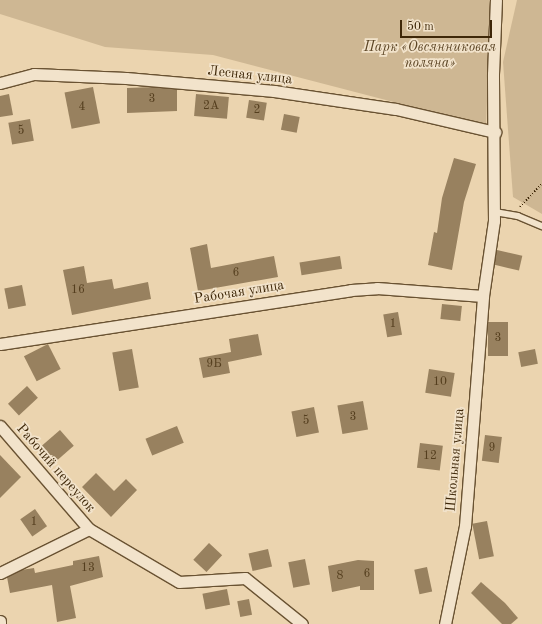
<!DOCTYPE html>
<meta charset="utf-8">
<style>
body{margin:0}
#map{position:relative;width:542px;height:624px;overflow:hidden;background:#ebd4af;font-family:"Old Standard TT",serif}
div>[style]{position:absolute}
.green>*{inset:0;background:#ceb793}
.building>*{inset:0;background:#98815f;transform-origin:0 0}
.path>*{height:2px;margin-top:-1px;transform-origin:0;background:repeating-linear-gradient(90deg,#3e2708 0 1px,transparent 0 3px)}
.roads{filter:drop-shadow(1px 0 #695232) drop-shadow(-1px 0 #695232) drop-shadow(0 1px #695232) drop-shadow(0 -1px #695232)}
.lane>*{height:5.5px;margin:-2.75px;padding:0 2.75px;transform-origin:2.75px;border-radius:2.75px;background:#f2e3cb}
.street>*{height:11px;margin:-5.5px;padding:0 5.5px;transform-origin:5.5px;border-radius:5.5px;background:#f2e3cb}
span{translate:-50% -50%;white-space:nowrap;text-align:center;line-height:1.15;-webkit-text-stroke:3.5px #f2e3cb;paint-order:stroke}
.number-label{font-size:12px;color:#543e1e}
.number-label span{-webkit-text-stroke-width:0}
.park-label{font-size:14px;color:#5b4424;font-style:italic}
.street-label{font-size:14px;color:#3e2708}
.scale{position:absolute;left:400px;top:20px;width:92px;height:18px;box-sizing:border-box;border:2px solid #3e2708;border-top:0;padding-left:5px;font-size:12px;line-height:14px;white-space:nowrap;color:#3e2708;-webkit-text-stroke:3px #f2e3cb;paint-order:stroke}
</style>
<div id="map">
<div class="green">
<i style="clip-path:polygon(0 0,491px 0,486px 126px,213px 55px,105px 47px,0 14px)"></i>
<i style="clip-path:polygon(517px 0,542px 0,542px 214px,513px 197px,503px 62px)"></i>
</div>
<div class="building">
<i style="left:93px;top:87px;width:37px;height:29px;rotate:79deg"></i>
<i style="clip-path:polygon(153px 87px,177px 89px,177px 111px,127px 113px,127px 88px)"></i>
<i style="clip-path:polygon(9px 94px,13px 115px,0 117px,0 96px)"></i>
<i style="left:196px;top:94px;width:33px;height:22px;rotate:5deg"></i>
<i style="left:249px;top:100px;width:18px;height:18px;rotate:9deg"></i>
<i style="left:284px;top:114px;width:16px;height:16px;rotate:11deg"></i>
<i style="left:30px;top:119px;width:22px;height:22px;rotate:80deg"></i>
<i style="clip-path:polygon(454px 158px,476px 164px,464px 202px,452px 270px,428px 265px,434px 232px,437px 233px,442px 198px)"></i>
<i style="clip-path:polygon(207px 244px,211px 268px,274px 256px,278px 277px,198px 291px,190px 248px)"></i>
<i style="left:497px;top:250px;width:26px;height:15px;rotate:13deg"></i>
<i style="left:340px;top:256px;width:13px;height:41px;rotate:81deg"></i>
<i style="clip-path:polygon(84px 266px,87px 283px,112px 279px,114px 289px,148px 282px,151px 299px,72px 315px,63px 270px)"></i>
<i style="left:22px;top:285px;width:21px;height:18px;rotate:79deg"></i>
<i style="left:442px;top:304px;width:20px;height:15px;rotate:6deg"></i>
<i style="left:398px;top:312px;width:23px;height:15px;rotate:80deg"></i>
<i style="left:488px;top:322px;width:20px;height:34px"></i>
<i style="clip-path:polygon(258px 334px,262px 355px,228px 362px,230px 373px,203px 378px,199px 358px,231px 352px,229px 339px)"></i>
<i style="left:48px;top:344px;width:28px;height:27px;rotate:63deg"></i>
<i style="left:132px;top:349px;width:39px;height:20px;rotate:80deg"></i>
<i style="left:535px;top:349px;width:15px;height:17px;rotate:79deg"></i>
<i style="left:429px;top:369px;width:26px;height:24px;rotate:9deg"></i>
<i style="left:27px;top:386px;width:16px;height:26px;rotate:47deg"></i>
<i style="left:363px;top:401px;width:29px;height:26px;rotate:80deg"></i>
<i style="left:314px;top:407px;width:26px;height:23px;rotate:79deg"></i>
<i style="left:177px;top:426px;width:18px;height:34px;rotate:68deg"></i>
<i style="left:60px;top:430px;width:21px;height:28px;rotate:49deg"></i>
<i style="left:485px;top:435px;width:17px;height:26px;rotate:7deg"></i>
<i style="left:420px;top:443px;width:23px;height:25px;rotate:7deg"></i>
<i style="clip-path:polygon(0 455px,21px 477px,0 498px)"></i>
<i style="clip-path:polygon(96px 473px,114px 491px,126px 479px,137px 490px,111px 517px,82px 487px)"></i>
<i style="left:35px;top:509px;width:21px;height:18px;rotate:55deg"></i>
<i style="left:487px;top:521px;width:36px;height:15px;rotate:79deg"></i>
<i style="left:209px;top:543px;width:18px;height:23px;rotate:43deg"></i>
<i style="left:268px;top:549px;width:18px;height:20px;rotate:77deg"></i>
<i style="clip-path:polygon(99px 556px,103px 577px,70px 586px,76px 618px,57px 622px,52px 585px,10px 593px,7px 577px,21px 570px,34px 568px,35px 573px,73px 565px,73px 561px)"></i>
<i style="left:305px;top:559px;width:26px;height:17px;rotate:79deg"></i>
<i style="clip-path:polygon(358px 560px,374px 561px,374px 590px,360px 590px,360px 586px,332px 592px,328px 566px)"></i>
<i style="left:427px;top:567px;width:25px;height:13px;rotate:78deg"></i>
<i style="clip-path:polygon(481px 582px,505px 603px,518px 618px,511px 624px,502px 624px,471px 593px)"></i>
<i style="left:227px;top:589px;width:16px;height:25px;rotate:79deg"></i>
<i style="left:249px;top:599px;width:16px;height:12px;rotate:79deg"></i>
</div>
<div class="path">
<i style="left:520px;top:207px;width:33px;rotate:-47deg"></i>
</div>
<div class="roads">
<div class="lane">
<i style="left:495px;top:212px;width:23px;rotate:10deg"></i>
<i style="left:518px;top:216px;width:26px;rotate:23deg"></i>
</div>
<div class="street">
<i style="left:0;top:83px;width:35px;rotate:-15deg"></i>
<i style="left:34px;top:74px;width:92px;rotate:2.5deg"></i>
<i style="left:126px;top:78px;width:149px;rotate:5deg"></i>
<i style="left:274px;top:91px;width:123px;rotate:8.4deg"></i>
<i style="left:396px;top:109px;width:102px;rotate:13.1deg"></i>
<i style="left:0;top:344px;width:355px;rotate:-8.7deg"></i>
<i style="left:351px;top:290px;width:26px;rotate:-4deg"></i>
<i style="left:377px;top:288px;width:106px;rotate:4.3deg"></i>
<i style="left:0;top:426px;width:136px;rotate:49.2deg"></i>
<i style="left:89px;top:529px;width:104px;rotate:30.5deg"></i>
<i style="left:179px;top:582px;width:66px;rotate:-3.5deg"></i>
<i style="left:245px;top:578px;width:73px;rotate:38.9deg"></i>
<i style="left:0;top:573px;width:99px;rotate:-26.3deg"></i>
<i style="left:0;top:621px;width:3px;rotate:90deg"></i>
<i style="left:445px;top:624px;width:100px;rotate:-78.5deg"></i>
<i style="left:465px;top:526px;width:231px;rotate:-85.5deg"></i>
<i style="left:483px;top:296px;width:76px;rotate:-81.7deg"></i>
<i style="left:494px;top:221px;width:147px;rotate:-90.4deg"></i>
<i style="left:493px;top:74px;width:74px;rotate:-87.7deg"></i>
</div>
</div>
<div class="number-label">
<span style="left:152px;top:100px">3</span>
<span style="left:211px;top:107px">2А</span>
<span style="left:82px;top:108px">4</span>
<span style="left:257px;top:111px">2</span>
<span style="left:21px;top:132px">5</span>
<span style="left:236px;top:274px">6</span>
<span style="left:78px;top:291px">16</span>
<span style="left:393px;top:325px">1</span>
<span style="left:498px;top:339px">3</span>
<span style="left:214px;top:365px">9Б</span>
<span style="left:440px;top:383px">10</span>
<span style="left:353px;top:418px">3</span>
<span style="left:306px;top:422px">5</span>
<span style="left:492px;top:449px">9</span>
<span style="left:430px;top:457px">12</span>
<span style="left:34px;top:523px">1</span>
<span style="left:88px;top:569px">13</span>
<span style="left:367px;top:575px">6</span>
<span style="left:340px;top:577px">8</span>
</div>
<div class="park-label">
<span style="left:430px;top:55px">Парк «Овсянниковая<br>поляна»</span>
</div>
<div class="street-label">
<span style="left:250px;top:75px;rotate:6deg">Лесная улица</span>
<span style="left:239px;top:292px;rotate:-9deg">Рабочая улица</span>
<span style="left:455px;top:460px;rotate:-85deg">Школьная улица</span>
<span style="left:56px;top:468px;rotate:49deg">Рабочий переулок</span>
</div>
<div class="scale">50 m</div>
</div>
